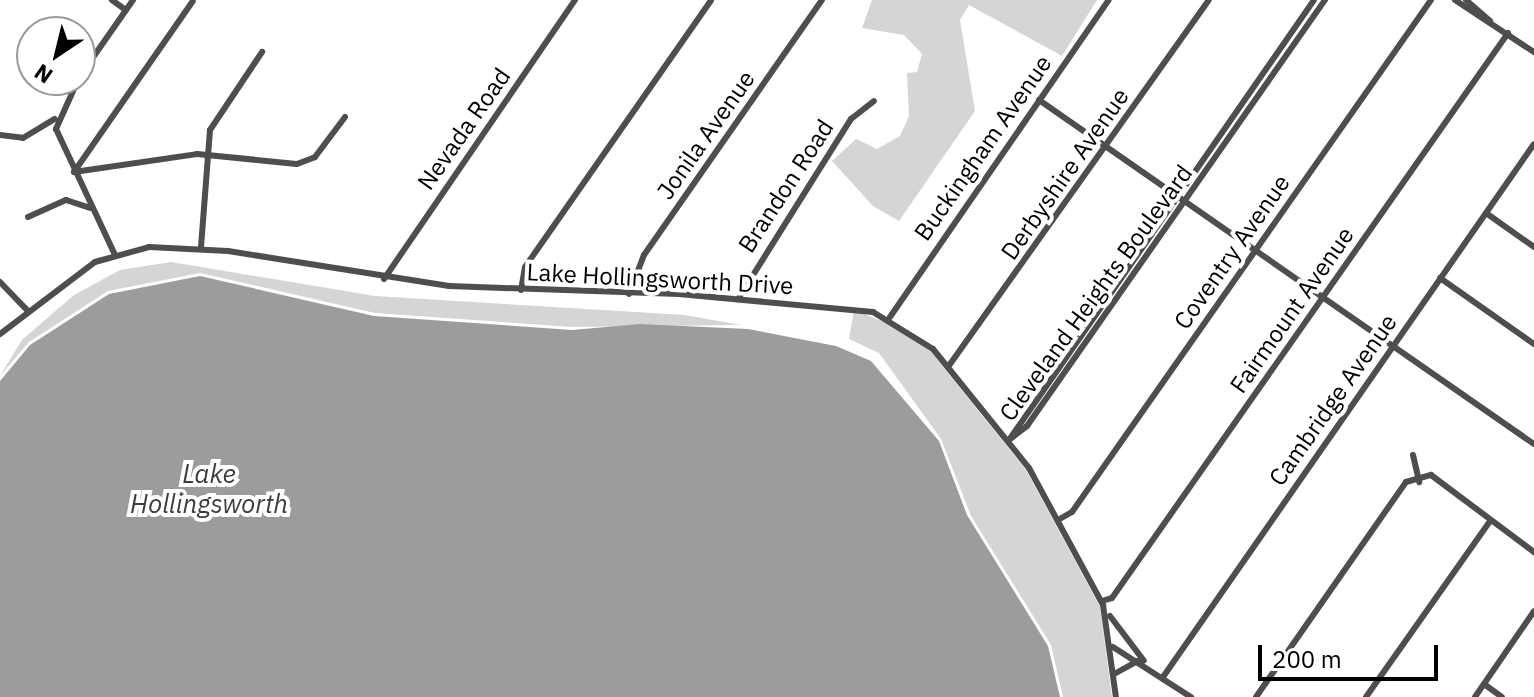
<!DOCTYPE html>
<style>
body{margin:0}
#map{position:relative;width:1534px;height:697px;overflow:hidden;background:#fff;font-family:"IBM Plex Sans",sans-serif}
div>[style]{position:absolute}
.green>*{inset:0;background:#d5d5d5}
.water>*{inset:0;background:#9c9c9c}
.minor>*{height:6px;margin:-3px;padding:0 3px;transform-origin:3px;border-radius:3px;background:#4e4e4e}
span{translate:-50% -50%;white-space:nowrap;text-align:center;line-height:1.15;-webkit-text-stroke:8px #fff;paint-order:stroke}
.street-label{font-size:24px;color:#000}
.water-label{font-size:26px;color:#3d3d3d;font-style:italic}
.north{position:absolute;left:16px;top:16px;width:80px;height:80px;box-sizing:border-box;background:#fff;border:2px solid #999;border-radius:50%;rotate:215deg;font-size:22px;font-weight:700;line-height:32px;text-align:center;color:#000}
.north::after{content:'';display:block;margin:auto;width:28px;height:36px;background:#000;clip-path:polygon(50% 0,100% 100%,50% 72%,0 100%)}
.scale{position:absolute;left:1258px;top:645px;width:180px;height:36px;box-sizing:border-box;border:4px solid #000;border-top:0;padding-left:10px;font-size:24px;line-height:28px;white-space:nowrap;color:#000;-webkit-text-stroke:6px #fff;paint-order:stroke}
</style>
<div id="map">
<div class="green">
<i style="clip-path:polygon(872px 0,1097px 0,1062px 56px,969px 5px,960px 20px,975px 111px,899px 221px,873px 206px,832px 161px,856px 139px,877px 149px,900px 136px,909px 116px,907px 73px,917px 72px,922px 54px,904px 35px,862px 28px)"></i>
<i style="clip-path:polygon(171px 262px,375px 296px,685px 315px,741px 325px,572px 327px,375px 313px,200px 273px,108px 291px,29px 342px,0 376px,22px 340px,74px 295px,120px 270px)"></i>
<i style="clip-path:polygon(854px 310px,909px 332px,931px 352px,1026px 470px,1100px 607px,1112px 697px,1063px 697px,1051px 645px,971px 516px,941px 439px,879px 353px,849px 339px)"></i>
</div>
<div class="water">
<i style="clip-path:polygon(200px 276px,374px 316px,572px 330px,640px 324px,748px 329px,836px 346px,871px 361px,939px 441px,967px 515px,1048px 646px,1060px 697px,0 697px,0 381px,30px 345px,109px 294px)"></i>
</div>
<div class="minor">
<i style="left:112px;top:0;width:17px;rotate:36deg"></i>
<i style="left:1455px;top:0;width:95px;rotate:33.4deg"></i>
<i style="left:1466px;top:0;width:32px;rotate:41deg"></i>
<i style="left:80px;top:76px;width:93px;rotate:-55.1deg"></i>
<i style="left:78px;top:80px;width:54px;rotate:114.2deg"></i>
<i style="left:56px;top:129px;width:137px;rotate:64.9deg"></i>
<i style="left:1039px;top:100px;width:603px;rotate:34.8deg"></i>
<i style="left:0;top:135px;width:23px;rotate:7deg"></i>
<i style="left:23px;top:138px;width:37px;rotate:-31deg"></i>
<i style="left:74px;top:172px;width:124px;rotate:-8.3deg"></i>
<i style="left:197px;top:154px;width:100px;rotate:5.7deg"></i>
<i style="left:297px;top:164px;width:19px;rotate:-21deg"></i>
<i style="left:315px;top:157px;width:50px;rotate:-53.1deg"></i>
<i style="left:74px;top:172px;width:208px;rotate:-55.2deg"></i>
<i style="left:1486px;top:213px;width:59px;rotate:35.3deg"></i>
<i style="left:28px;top:217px;width:42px;rotate:-24.1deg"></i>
<i style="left:66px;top:200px;width:26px;rotate:18deg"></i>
<i style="left:201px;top:247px;width:117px;rotate:-85.6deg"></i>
<i style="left:210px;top:130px;width:94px;rotate:-56.3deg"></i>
<i style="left:1440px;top:278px;width:115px;rotate:35.1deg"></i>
<i style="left:384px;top:279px;width:338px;rotate:-55.6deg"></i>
<i style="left:0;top:282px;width:39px;rotate:46deg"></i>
<i style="left:521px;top:290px;width:23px;rotate:-80deg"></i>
<i style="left:525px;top:267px;width:325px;rotate:-55.1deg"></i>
<i style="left:629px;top:294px;width:42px;rotate:-69deg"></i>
<i style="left:644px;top:255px;width:311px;rotate:-55.1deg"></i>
<i style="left:738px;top:299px;width:213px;rotate:-57.9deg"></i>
<i style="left:851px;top:119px;width:29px;rotate:-38deg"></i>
<i style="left:890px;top:317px;width:385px;rotate:-55.4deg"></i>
<i style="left:0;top:334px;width:119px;rotate:-37.2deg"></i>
<i style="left:95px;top:262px;width:56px;rotate:-15.5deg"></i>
<i style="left:149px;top:247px;width:79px;rotate:2.9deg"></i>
<i style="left:228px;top:251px;width:224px;rotate:9deg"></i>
<i style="left:449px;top:286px;width:230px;rotate:2deg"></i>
<i style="left:679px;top:294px;width:195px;rotate:5.3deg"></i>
<i style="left:873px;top:312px;width:70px;rotate:31.7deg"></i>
<i style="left:933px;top:349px;width:153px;rotate:51.1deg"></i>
<i style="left:1029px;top:468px;width:156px;rotate:61.6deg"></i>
<i style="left:1103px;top:605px;width:93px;rotate:82deg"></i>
<i style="left:948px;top:367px;width:450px;rotate:-54.6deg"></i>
<i style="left:1009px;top:440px;width:23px;rotate:-38deg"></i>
<i style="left:1027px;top:426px;width:520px;rotate:-55.03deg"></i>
<i style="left:1009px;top:440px;width:535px;rotate:-55.27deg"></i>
<i style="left:1413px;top:455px;width:28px;rotate:77deg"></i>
<i style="left:1058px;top:520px;width:16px;rotate:-30deg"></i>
<i style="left:1072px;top:512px;width:625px;rotate:-54.96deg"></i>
<i style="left:1102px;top:601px;width:10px;rotate:-17deg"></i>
<i style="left:1112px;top:598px;width:690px;rotate:-54.97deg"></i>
<i style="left:1110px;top:616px;width:56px;rotate:52.9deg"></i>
<i style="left:1113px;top:647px;width:93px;rotate:32.7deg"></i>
<i style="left:1116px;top:673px;width:25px;rotate:-29deg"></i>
<i style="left:1163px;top:677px;width:649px;rotate:-55.16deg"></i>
<i style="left:1484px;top:684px;width:22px;rotate:36deg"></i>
<i style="left:1256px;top:697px;width:262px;rotate:-55.1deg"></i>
<i style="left:1406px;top:482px;width:26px;rotate:-16deg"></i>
<i style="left:1431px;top:475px;width:129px;rotate:36.8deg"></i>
<i style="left:1366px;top:697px;width:215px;rotate:-54.8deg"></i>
<i style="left:1475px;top:697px;width:104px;rotate:-55.5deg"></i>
</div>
<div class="street-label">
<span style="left:464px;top:129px;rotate:-55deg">Nevada Road</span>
<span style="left:706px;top:135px;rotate:-55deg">Jonila Avenue</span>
<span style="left:983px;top:148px;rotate:-55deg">Buckingham Avenue</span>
<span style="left:1065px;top:174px;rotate:-55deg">Derbyshire Avenue</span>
<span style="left:786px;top:186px;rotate:-57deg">Brandon Road</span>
<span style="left:1232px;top:252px;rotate:-55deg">Coventry Avenue</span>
<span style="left:660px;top:279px;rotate:3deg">Lake Hollingsworth Drive</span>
<span style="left:1096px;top:293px;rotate:-54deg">Cleveland Heights Boulevard</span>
<span style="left:1292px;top:310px;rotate:-55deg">Fairmount Avenue</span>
<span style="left:1333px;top:400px;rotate:-55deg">Cambridge Avenue</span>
</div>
<div class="water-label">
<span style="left:209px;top:489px">Lake<br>Hollingsworth</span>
</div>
<div class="north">N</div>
<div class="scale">200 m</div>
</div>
